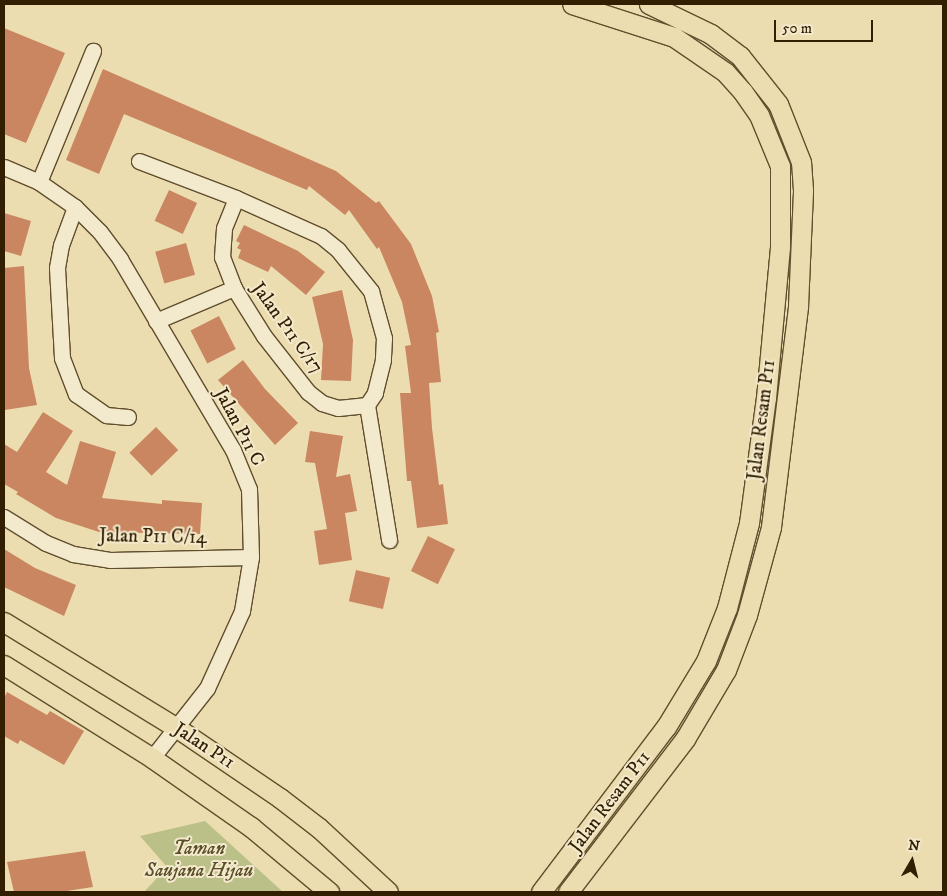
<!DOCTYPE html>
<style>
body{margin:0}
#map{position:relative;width:947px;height:896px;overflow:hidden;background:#ecddb0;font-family:"IM FELL DW Pica",serif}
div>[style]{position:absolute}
.green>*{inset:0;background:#bbc089}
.building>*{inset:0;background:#c98661;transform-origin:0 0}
.roads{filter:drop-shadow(1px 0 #604e2d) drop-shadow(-1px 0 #604e2d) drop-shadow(0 1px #604e2d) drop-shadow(0 -1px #604e2d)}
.minor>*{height:15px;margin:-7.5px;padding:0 7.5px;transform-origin:7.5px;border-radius:7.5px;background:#f3e9cc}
.major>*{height:19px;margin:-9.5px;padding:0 9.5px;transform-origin:9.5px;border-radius:9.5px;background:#ecddb0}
span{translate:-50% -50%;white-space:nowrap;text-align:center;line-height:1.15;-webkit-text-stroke:4px #f3e9cc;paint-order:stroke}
.street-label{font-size:19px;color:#321e01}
.park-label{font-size:19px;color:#5b4f2a;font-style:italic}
.frame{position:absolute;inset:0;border:5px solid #321e01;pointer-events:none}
.north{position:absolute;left:887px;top:836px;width:50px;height:50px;-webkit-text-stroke:4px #f3e9cc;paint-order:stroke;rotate:8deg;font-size:14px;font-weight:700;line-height:20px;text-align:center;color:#321e01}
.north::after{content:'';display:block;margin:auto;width:18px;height:22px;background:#321e01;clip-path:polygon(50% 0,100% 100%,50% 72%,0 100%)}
.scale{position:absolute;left:774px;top:20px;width:99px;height:22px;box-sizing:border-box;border:2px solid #321e01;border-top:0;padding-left:6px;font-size:15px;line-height:18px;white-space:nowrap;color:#321e01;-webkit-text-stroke:4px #f3e9cc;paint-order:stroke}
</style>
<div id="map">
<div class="green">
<i style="clip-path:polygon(205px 821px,283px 892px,144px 892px,167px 867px,140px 836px)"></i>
</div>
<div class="building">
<i style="clip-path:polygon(4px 28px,65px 53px,26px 143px,4px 134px)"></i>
<i style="clip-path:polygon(103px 69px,336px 171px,376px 203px,379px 201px,411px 244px,432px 296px,439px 332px,436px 333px,441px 382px,429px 383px,432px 428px,439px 485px,443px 484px,448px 524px,417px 528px,411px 481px,407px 481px,400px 393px,411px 393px,405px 346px,411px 345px,402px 302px,379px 247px,377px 249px,349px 210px,345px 215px,309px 186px,307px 190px,124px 114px,99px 174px,66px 160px)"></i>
<i style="left:169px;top:190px;width:31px;height:34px;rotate:25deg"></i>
<i style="clip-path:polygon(4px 213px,31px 221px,21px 256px,4px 251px)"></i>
<i style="clip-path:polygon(244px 225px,298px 251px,325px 272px,306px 295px,271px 266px,268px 272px,238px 258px,241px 250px,237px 248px,240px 243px,236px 241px)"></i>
<i style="left:186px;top:243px;width:33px;height:32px;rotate:74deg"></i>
<i style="clip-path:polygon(24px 266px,29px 368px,37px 405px,5px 410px,4px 268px)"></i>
<i style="clip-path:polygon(342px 290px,353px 340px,351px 381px,321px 380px,323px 344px,312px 297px)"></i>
<i style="left:219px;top:316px;width:37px;height:32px;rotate:63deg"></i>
<i style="clip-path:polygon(243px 360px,265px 389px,298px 423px,275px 445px,218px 380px)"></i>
<i style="clip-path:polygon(43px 412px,73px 431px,46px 472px,67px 485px,80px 441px,116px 452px,102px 498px,162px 504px,162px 500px,202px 503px,200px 534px,99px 532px,56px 518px,16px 494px,18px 492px,4px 484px,4px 444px,17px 452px)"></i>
<i style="left:156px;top:427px;width:32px;height:37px;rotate:46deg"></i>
<i style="clip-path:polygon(310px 431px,343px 436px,336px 477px,350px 474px,357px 511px,345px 513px,352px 560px,319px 565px,314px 531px,327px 529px,315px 463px,305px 462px)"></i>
<i style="left:428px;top:536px;width:30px;height:39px;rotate:26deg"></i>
<i style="clip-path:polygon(4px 549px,35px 568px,76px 585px,64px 616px,4px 587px)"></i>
<i style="left:356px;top:570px;width:35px;height:32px;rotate:13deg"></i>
<i style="clip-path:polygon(7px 692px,47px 715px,50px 711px,84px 731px,64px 765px,20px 740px,18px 744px,4px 736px,4px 698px)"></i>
<i style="clip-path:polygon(85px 851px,93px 887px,60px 892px,14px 892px,7px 862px)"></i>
</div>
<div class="roads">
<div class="minor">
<i style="left:139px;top:161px;width:104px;rotate:20.9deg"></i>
<i style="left:236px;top:198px;width:93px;rotate:24.1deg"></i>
<i style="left:321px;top:236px;width:22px;rotate:39deg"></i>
<i style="left:338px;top:250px;width:53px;rotate:51.2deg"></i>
<i style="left:371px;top:291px;width:49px;rotate:74.5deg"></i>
<i style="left:384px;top:338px;width:22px;rotate:93deg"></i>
<i style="left:383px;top:360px;width:34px;rotate:104deg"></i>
<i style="left:375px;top:393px;width:14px;rotate:124deg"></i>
<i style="left:367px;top:405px;width:29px;rotate:174deg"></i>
<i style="left:338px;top:408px;width:17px;rotate:-163deg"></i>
<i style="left:322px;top:403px;width:18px;rotate:-142deg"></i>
<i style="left:308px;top:392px;width:71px;rotate:-128.2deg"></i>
<i style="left:264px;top:336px;width:57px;rotate:-122deg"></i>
<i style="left:234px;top:288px;width:33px;rotate:-111deg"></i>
<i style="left:222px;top:257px;width:29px;rotate:-86deg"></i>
<i style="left:224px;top:228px;width:32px;rotate:-68deg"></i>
<i style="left:4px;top:167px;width:38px;rotate:23deg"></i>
<i style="left:39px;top:182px;width:44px;rotate:34.8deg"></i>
<i style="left:75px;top:207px;width:35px;rotate:45deg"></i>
<i style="left:100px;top:232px;width:34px;rotate:53deg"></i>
<i style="left:120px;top:259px;width:222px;rotate:59.4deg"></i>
<i style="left:233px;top:450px;width:42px;rotate:67.7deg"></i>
<i style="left:249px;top:489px;width:68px;rotate:88.3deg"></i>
<i style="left:251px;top:557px;width:55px;rotate:99.5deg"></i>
<i style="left:242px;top:611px;width:85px;rotate:114.4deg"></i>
<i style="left:207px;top:688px;width:89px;rotate:128.2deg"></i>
<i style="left:39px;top:182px;width:142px;rotate:-67.6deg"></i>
<i style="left:75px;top:207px;width:40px;rotate:110.2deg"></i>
<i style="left:61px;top:245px;width:23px;rotate:100deg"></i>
<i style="left:57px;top:268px;width:90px;rotate:86.8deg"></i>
<i style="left:62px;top:358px;width:39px;rotate:69deg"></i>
<i style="left:76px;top:394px;width:37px;rotate:35deg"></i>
<i style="left:106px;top:415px;width:22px;rotate:5deg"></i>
<i style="left:156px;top:321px;width:85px;rotate:-22.9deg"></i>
<i style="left:367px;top:405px;width:137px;rotate:80.7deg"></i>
<i style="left:4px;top:517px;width:49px;rotate:31.8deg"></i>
<i style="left:46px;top:543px;width:29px;rotate:22deg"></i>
<i style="left:73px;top:554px;width:37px;rotate:9deg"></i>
<i style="left:110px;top:560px;width:141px;rotate:-1.2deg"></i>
</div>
<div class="major">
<i style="left:4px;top:622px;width:203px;rotate:31.5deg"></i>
<i style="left:177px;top:728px;width:125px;rotate:34.2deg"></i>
<i style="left:280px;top:798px;width:49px;rotate:37.6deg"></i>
<i style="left:319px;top:828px;width:94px;rotate:42.8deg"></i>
<i style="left:4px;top:665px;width:175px;rotate:32.1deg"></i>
<i style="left:152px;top:758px;width:121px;rotate:34.9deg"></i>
<i style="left:251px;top:827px;width:102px;rotate:39.8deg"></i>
<i style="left:541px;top:892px;width:207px;rotate:-52.9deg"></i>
<i style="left:666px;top:727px;width:77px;rotate:-58.8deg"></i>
<i style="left:706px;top:661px;width:57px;rotate:-68.4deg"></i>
<i style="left:727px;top:608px;width:88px;rotate:-75.5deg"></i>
<i style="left:749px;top:523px;width:126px;rotate:-82.3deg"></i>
<i style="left:766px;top:398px;width:153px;rotate:-84.7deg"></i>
<i style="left:780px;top:246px;width:80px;rotate:-90deg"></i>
<i style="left:780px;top:166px;width:55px;rotate:-112.4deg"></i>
<i style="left:759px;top:115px;width:28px;rotate:-125deg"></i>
<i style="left:743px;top:92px;width:27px;rotate:-132deg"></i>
<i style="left:725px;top:72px;width:62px;rotate:-145.5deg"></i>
<i style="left:674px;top:37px;width:107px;rotate:-162.1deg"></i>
<i style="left:568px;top:892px;width:193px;rotate:-52.6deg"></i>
<i style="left:685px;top:739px;width:80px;rotate:-59.3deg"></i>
<i style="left:726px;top:670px;width:59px;rotate:-69.1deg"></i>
<i style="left:747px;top:615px;width:91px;rotate:-74.7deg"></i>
<i style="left:771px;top:527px;width:223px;rotate:-83deg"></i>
<i style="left:798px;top:306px;width:116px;rotate:-87.5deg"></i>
<i style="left:803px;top:190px;width:28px;rotate:-94deg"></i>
<i style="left:801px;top:162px;width:62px;rotate:-111.6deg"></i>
<i style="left:778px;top:104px;width:61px;rotate:-128.4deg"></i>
<i style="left:740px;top:56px;width:36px;rotate:-143deg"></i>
<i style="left:711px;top:34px;width:69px;rotate:-154.2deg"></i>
</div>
</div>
<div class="street-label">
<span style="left:287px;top:328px;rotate:54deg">Jalan P11 C/17</span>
<span style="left:762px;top:420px;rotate:-83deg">Jalan Resam P11</span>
<span style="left:239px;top:427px;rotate:62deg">Jalan P11 C</span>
<span style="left:153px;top:537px;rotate:1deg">Jalan P11 C/14</span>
<span style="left:204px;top:746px;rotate:33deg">Jalan P11</span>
<span style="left:610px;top:802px;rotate:-53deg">Jalan Resam P11</span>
</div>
<div class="park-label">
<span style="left:199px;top:860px">Taman<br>Saujana Hijau</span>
</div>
<div class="frame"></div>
<div class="north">N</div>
<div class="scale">50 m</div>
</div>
